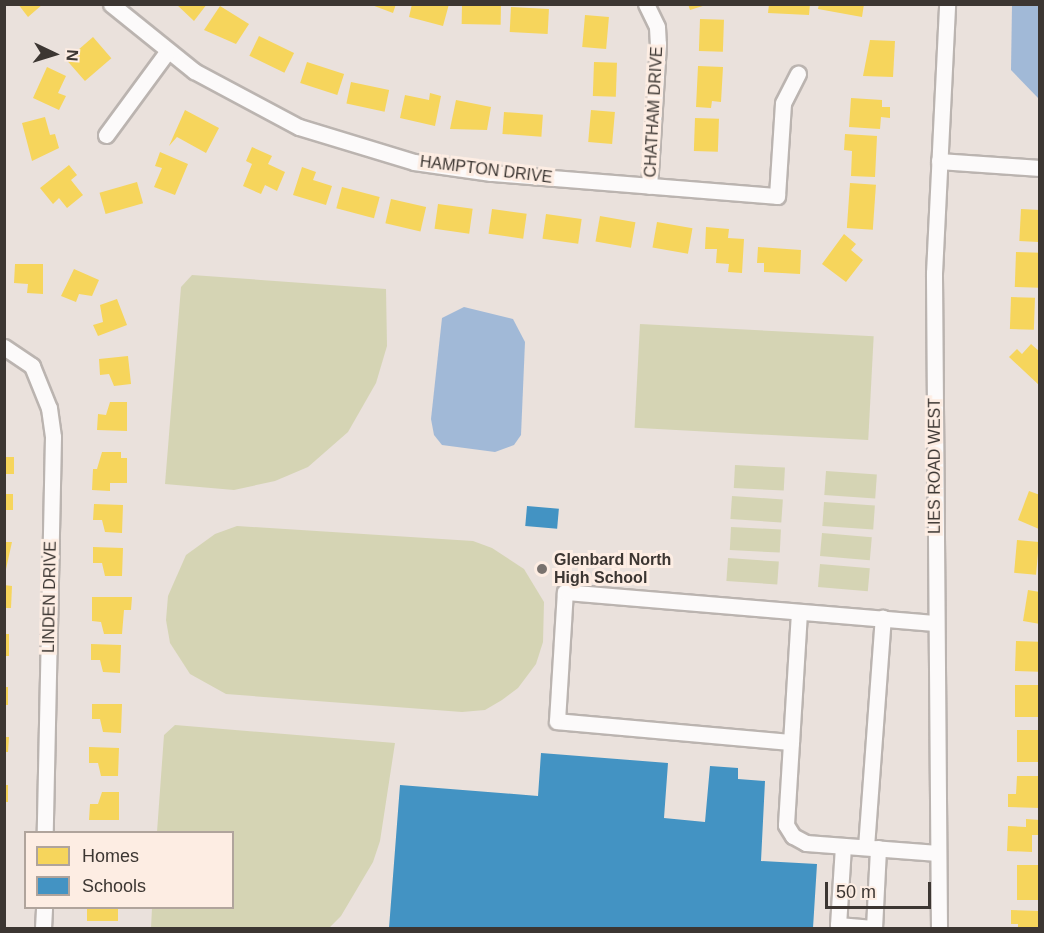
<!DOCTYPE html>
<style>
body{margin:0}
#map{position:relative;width:1044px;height:933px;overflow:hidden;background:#eae1dc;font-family:Arial,sans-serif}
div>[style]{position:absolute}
.green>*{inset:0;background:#d5d4b4;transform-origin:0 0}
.water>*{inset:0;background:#a1b9d7}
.homes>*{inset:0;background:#f6d55c;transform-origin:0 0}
.schools>*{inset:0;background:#4393c3;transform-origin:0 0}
.roads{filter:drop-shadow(2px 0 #bbb4b0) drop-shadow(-2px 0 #bbb4b0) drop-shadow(0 2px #bbb4b0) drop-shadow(0 -2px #bbb4b0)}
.minor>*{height:15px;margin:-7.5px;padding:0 7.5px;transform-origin:7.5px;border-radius:7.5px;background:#fcfafa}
.dots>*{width:16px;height:16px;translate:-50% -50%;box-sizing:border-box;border:3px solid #fdede3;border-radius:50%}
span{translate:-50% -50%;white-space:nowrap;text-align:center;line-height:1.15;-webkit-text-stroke:6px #fdede3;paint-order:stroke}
.street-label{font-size:16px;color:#3c3632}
.poi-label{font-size:16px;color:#3c3632;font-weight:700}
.left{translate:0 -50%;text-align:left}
.frame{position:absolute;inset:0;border:6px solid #3c3632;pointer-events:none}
.legend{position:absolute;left:24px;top:831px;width:210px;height:78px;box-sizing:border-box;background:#fdede3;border:2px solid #b0a49c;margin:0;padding:8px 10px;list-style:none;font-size:18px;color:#3c3632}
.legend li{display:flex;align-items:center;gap:12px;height:30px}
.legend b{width:30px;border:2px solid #b0a49c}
.north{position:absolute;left:24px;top:24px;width:60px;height:60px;-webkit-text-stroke:4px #fdede3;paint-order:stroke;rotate:94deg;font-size:16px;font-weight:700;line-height:24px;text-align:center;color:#3c3632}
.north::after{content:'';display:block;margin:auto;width:21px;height:27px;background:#3c3632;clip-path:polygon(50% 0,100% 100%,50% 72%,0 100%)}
.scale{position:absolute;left:825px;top:882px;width:106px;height:27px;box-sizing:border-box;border:3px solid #3c3632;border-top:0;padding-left:8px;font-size:18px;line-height:21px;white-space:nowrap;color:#3c3632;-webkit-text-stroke:4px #fdede3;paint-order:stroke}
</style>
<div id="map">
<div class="green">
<i style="clip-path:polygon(192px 275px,386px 289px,387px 346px,376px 383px,348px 432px,308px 467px,275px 481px,234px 490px,165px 484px,181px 287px)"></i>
<i style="left:640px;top:324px;width:234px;height:104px;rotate:3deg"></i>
<i style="left:735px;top:465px;width:50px;height:23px;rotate:3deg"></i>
<i style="left:826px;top:471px;width:51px;height:24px;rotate:4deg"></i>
<i style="left:732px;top:496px;width:51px;height:23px;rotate:4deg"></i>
<i style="left:824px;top:502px;width:51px;height:24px;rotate:4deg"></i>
<i style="clip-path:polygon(237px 526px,473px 541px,492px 548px,524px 569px,544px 602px,543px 642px,536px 664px,518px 688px,502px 700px,485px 710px,462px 712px,226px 694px,190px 674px,170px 643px,166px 620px,168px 596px,186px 555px,215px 534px)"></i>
<i style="left:731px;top:527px;width:50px;height:23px;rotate:3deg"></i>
<i style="left:822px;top:533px;width:50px;height:23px;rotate:5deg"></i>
<i style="left:728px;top:558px;width:51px;height:23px;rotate:4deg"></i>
<i style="left:820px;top:564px;width:50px;height:23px;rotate:5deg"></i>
<i style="clip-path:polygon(175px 725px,395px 743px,380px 841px,373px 862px,341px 916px,329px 928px,151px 928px,152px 908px,232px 908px,232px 832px,157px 832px,164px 735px)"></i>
</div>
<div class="water">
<i style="clip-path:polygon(1012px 5px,1039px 5px,1039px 99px,1011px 70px)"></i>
<i style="clip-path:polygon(464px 307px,513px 319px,525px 342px,521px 435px,514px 445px,495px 452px,442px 445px,434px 435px,431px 419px,442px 318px)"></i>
</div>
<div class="homes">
<i style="clip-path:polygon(18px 4px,43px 4px,28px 17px)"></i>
<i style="clip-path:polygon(176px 4px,207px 4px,194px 21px)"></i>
<i style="clip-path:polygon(369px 4px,396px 4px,393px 13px)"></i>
<i style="clip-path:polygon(412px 4px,449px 4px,443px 26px,409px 17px)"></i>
<i style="left:462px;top:4px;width:39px;height:20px;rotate:1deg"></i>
<i style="clip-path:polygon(688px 4px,706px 4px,706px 5px,690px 10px)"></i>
<i style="clip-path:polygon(769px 4px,810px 4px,809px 15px,768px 13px)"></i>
<i style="clip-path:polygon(819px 4px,864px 4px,862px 17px,818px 9px)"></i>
<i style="clip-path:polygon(220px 6px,249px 24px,236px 44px,204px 30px)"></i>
<i style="left:511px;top:7px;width:38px;height:25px;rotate:3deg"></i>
<i style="left:585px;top:15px;width:24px;height:32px;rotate:5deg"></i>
<i style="left:700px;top:19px;width:24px;height:32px;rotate:2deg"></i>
<i style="left:259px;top:36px;width:39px;height:22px;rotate:26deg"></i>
<i style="left:93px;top:37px;width:28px;height:35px;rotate:49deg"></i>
<i style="clip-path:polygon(870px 40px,895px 41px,893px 77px,863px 76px)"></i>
<i style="left:307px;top:62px;width:39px;height:22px;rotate:18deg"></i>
<i style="left:594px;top:62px;width:23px;height:34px;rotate:2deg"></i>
<i style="clip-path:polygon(698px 66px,723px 67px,721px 102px,712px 101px,711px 108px,696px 107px)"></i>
<i style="clip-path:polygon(47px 67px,66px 76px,58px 93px,66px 96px,59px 110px,33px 98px)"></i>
<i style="left:351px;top:82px;width:39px;height:22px;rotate:12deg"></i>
<i style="clip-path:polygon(430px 93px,441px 96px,435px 126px,400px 118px,405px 95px,429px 100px)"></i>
<i style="clip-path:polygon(851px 98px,882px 100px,882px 107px,890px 107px,890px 118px,881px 117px,880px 129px,849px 127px)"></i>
<i style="clip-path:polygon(456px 100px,491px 107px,487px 130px,450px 129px)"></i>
<i style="clip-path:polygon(185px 110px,219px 128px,206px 153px,177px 137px,169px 146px)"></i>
<i style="left:591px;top:110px;width:24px;height:32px;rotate:5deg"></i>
<i style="left:504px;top:112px;width:39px;height:22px;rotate:4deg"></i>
<i style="clip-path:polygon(45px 117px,50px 135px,55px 134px,59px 148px,32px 161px,22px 123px)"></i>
<i style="left:695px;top:118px;width:24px;height:33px;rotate:2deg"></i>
<i style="clip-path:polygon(845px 134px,877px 136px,875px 177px,851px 176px,852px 151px,844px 150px)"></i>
<i style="clip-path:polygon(252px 147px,272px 156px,268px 164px,285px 172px,277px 191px,265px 185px,261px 194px,243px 186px,252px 164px,246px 161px)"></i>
<i style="clip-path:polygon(160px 152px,188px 164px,175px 195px,154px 187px,162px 168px,155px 166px)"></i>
<i style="clip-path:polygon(69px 165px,77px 175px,71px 180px,83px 195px,67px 208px,59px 198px,53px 204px,40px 188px)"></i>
<i style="clip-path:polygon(302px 167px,316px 172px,313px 180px,332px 186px,326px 205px,293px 195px)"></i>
<i style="left:137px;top:182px;width:22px;height:39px;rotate:74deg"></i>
<i style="left:850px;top:183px;width:26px;height:45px;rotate:4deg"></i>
<i style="left:342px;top:187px;width:39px;height:22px;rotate:15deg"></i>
<i style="left:391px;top:199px;width:36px;height:25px;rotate:13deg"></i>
<i style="left:438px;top:204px;width:35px;height:25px;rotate:8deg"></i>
<i style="left:492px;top:209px;width:35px;height:25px;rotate:8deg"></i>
<i style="left:1021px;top:209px;width:19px;height:32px;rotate:3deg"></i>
<i style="left:546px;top:214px;width:36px;height:25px;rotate:8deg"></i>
<i style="left:600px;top:216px;width:36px;height:26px;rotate:10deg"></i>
<i style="left:657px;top:222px;width:36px;height:26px;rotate:10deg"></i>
<i style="clip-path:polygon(706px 227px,729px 229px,728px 238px,744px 239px,742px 273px,728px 272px,729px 264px,716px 263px,717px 249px,705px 249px)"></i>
<i style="clip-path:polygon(844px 234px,856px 244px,851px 250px,863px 260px,846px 282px,822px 264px)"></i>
<i style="clip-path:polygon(758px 247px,801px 250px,800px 274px,764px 272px,764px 263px,757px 263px)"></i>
<i style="left:1016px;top:252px;width:24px;height:35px;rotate:2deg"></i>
<i style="clip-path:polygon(15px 264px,43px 264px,43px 294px,27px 293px,28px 284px,14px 283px)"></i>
<i style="clip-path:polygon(74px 269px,99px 280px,92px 296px,79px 294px,76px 302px,61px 296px)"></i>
<i style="left:1011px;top:297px;width:24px;height:32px;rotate:2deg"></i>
<i style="clip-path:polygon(117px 299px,127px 325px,98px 336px,93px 325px,103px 322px,100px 305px)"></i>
<i style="clip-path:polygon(1031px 344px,1040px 352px,1040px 386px,1009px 357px,1017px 349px,1022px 354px)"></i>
<i style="clip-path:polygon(128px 356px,131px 384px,114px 386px,109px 374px,100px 375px,99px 359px)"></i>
<i style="clip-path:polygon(110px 402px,127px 402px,127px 431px,97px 430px,98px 414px,106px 415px)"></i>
<i style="clip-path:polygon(102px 452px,121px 452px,121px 458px,127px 458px,127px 483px,110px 483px,110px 491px,92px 490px,93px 469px,97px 469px)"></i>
<i style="left:4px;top:457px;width:10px;height:17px"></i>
<i style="clip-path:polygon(1029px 491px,1040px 495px,1039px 529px,1018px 520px)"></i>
<i style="left:4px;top:494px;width:9px;height:16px"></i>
<i style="clip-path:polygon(94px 504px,123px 505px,122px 533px,105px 532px,102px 520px,93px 520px)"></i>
<i style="left:1017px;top:540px;width:22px;height:33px;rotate:5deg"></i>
<i style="clip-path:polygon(4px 542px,12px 542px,6px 569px,4px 569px)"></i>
<i style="clip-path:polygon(93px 547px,123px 548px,122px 576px,105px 576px,102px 563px,93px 563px)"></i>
<i style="clip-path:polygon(4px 585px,12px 586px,11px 608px,4px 608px)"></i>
<i style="clip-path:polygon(1028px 590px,1040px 592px,1040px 624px,1023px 621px)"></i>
<i style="clip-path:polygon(92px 597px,132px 597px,131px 610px,124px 610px,122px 634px,104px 634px,101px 622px,92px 621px)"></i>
<i style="left:4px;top:634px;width:5px;height:22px"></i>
<i style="left:1016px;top:641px;width:23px;height:30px;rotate:2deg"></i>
<i style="clip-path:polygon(91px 644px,121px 645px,120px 673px,103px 672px,100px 660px,91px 660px)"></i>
<i style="left:1015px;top:685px;width:23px;height:32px"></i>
<i style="left:4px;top:687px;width:4px;height:18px"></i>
<i style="clip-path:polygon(92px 704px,122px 704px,121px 733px,103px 732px,100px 719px,92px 719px)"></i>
<i style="left:1017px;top:730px;width:23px;height:32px"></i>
<i style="clip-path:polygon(4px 737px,9px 737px,8px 752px,4px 752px)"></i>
<i style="clip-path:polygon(89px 747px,119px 748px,118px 776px,101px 776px,98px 763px,89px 763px)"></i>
<i style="clip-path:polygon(1017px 776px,1040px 776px,1040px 808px,1008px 807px,1008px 794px,1016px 794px)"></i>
<i style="left:4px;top:785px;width:4px;height:17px"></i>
<i style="clip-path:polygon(102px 792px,119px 792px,119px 820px,89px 820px,90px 804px,98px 804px)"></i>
<i style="clip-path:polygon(1026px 819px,1040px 820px,1040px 835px,1032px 835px,1032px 852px,1007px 851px,1008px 826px,1026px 827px)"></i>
<i style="left:1017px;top:865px;width:23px;height:35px"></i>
<i style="left:87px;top:908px;width:31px;height:13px"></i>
<i style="clip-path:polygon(1011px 910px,1040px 911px,1040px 928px,1018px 928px,1018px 924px,1011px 924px)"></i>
</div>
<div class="schools">
<i style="left:527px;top:506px;width:32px;height:20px;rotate:5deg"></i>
<i style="clip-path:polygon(541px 753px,668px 763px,664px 818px,705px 822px,710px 766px,738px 768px,738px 779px,765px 781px,761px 861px,817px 864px,813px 928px,389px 928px,400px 785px,538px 796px)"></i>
</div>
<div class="roads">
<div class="minor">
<i style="left:111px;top:4px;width:107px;rotate:38.9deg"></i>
<i style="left:194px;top:71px;width:119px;rotate:28.1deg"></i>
<i style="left:299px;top:127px;width:120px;rotate:16.9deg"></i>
<i style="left:414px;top:162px;width:78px;rotate:8.1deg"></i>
<i style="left:491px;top:173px;width:287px;rotate:4.6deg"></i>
<i style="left:777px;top:196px;width:93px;rotate:-86.3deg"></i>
<i style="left:783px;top:103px;width:33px;rotate:-63deg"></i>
<i style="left:646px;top:4px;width:25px;rotate:64deg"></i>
<i style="left:657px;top:27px;width:17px;rotate:87deg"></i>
<i style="left:658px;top:44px;width:142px;rotate:93.6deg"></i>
<i style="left:106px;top:135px;width:103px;rotate:-53.7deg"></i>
<i style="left:939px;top:161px;width:101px;rotate:4deg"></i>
<i style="left:4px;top:347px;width:34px;rotate:34deg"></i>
<i style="left:32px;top:366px;width:45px;rotate:68deg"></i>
<i style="left:49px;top:408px;width:29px;rotate:82deg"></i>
<i style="left:53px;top:437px;width:395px;rotate:91.2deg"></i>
<i style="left:799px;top:612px;width:213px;rotate:93.5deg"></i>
<i style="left:786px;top:825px;width:13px;rotate:58deg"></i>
<i style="left:793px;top:836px;width:15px;rotate:28deg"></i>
<i style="left:806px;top:843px;width:132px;rotate:4.3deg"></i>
<i style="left:791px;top:742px;width:235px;rotate:-174.9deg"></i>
<i style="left:557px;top:721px;width:129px;rotate:-86.5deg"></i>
<i style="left:565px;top:592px;width:372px;rotate:4.8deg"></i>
<i style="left:843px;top:846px;width:79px;rotate:93.6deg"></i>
<i style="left:838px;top:925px;width:32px;rotate:5deg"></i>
<i style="left:866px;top:847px;width:230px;rotate:-85.8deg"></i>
<i style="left:43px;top:928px;width:20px;rotate:-87deg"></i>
<i style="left:874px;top:928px;width:80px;rotate:-87.1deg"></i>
<i style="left:939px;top:928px;width:655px;rotate:-90.44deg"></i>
<i style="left:934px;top:273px;width:269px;rotate:-87.2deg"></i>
</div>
</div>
<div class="dots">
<i style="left:542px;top:569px;background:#79726e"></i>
</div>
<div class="street-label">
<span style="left:654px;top:112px;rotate:-87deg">CHATHAM DRIVE</span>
<span style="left:486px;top:170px;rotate:7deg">HAMPTON DRIVE</span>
<span style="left:935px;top:466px;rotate:-90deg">LIES ROAD WEST</span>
<span style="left:50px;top:597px;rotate:-89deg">LINDEN DRIVE</span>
</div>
<div class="poi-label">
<span class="left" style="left:554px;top:569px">Glenbard North<br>High School</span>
</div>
<div class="frame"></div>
<ul class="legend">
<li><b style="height:16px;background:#f6d55c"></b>Homes</li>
<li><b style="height:16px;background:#4393c3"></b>Schools</li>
</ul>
<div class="north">N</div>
<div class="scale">50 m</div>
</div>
